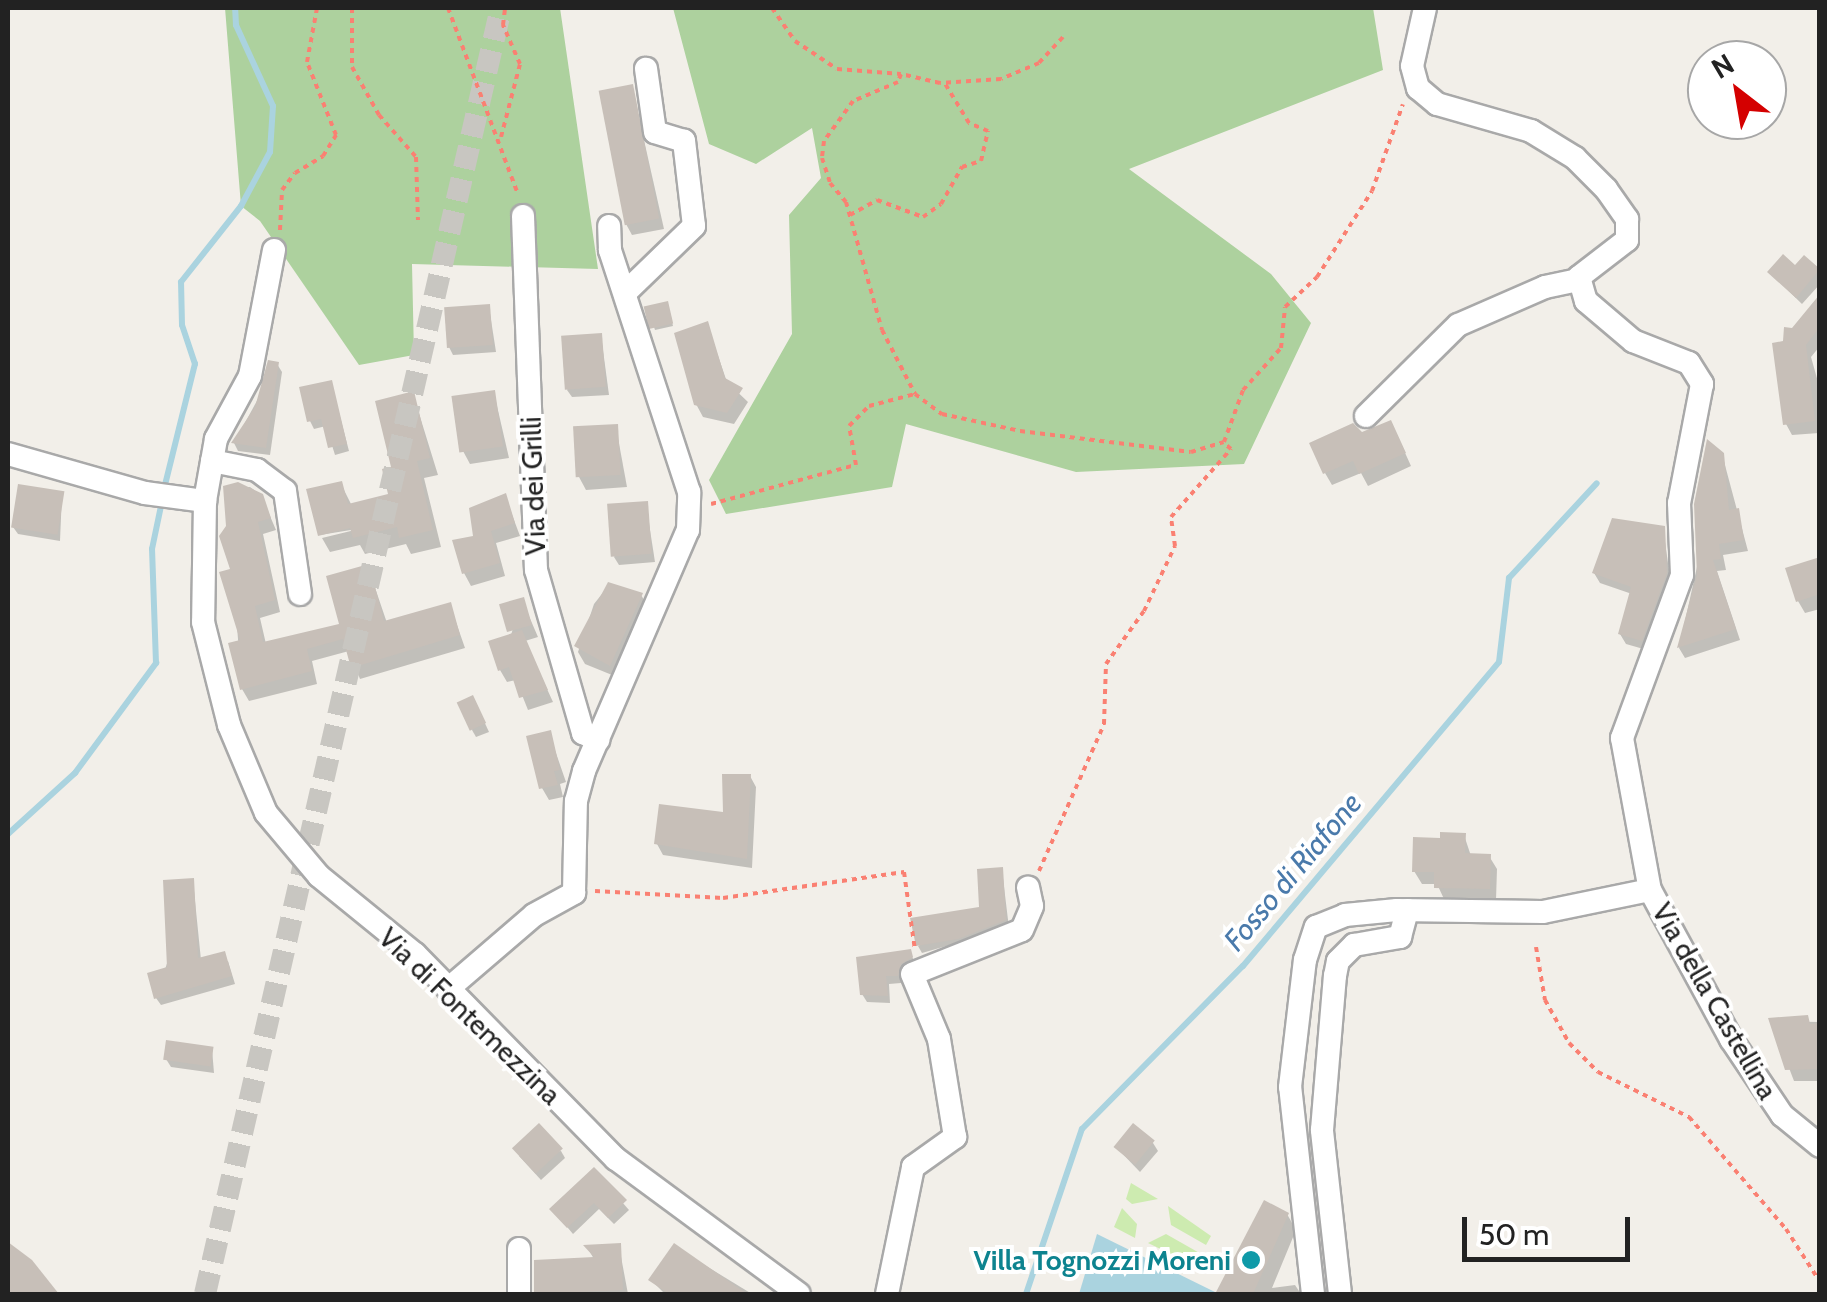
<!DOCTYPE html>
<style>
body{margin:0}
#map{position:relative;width:1827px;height:1302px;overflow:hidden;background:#f2efe9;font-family:Cabin,sans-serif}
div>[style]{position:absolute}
.grass>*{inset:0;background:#cdebb0}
.forest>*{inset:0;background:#add19e}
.water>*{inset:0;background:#aad3df}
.shadow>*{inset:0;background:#0003}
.stream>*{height:6px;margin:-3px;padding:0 3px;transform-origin:3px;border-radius:3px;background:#aad3df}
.building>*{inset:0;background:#c7bfb8;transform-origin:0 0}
.minor-tunnel>*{height:22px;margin-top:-11px;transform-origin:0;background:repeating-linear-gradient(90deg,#c8c6c1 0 22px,transparent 0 33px)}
.path>*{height:4px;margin-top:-2px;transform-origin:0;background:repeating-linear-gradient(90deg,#fa8072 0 5px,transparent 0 10px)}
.roads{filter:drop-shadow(2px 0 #a9a9a9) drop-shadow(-2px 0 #a9a9a9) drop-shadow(0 2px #a9a9a9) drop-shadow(0 -2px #a9a9a9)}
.minor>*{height:22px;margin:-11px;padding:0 11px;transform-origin:11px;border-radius:11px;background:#fff}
.dots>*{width:28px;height:28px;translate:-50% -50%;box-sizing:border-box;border:5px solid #fff;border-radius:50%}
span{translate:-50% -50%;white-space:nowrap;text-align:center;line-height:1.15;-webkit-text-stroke:8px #fff;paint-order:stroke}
.street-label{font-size:28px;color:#222}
.culture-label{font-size:28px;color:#0d838f;font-weight:700}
.right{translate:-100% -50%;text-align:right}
.water-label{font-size:30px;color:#4a7aab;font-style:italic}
.frame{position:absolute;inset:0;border:10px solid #222;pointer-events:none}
.north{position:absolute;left:1687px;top:40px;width:100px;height:100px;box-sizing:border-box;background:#fff;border:2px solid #a7a7a7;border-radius:50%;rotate:329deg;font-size:28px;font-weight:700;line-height:40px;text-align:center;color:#222}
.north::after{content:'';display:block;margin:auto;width:35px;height:45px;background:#d40000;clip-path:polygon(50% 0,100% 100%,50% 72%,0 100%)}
.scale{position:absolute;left:1462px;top:1217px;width:168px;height:45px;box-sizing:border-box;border:5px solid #222;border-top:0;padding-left:12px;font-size:30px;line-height:35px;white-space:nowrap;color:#222;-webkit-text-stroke:8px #fff;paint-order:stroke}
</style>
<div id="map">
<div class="grass">
<i style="clip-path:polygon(1131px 1183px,1158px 1199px,1132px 1204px,1126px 1199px)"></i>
<i style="clip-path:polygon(1168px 1206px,1211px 1236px,1206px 1245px,1171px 1225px)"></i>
<i style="clip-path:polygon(1122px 1208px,1137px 1224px,1135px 1238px,1114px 1227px)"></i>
<i style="clip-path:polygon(1166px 1234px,1203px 1255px,1196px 1266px,1148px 1243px)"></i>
</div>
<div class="forest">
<i style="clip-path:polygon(225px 8px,560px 8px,598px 269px,412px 264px,414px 355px,359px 365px,260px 221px,241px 206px)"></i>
<i style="clip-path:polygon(673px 8px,1373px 8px,1383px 70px,1129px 169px,1271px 274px,1311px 323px,1244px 464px,1076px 472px,906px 424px,892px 487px,726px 514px,709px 480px,792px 334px,789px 215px,821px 178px,812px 128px,756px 164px,709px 144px)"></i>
</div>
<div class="water">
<i style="clip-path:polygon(1097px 1234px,1215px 1292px,1214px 1294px,1079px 1294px)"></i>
</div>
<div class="shadow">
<i style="clip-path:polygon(632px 87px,664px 229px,632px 235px,626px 224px)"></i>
<i style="clip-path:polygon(1805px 259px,1820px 272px,1820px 284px,1802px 304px,1770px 273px,1795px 269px)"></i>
<i style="clip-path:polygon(489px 307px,496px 352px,453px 355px,449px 347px)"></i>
<i style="clip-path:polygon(668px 307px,673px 326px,655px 330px,654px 327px)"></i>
<i style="clip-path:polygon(1820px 312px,1820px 346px,1811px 357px,1820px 389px,1819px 433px,1792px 435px,1786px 424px,1786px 343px)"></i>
<i style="clip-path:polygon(707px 324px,727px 382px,748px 402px,734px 424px,703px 417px,696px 404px)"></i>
<i style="clip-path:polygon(601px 335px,609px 395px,572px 397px,567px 390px)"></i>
<i style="clip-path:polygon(277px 364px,282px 372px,270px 455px,238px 451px,234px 443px)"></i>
<i style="clip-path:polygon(331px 382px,349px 451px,335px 455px,326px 426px,314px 429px,310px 421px)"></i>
<i style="clip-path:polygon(494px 393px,509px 458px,470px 464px,463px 451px)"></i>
<i style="clip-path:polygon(413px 394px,438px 475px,424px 478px,441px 547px,411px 554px,406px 544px,365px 554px,360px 545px,330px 552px,322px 538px,363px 528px,320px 535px,341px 484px,352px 506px,391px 496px)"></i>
<i style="clip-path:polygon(616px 427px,627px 487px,586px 490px,579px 477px)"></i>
<i style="clip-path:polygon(1361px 435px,1397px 435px,1411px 466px,1368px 486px,1361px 473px,1332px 485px,1325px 473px)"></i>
<i style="clip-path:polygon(1722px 454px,1748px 551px,1723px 555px,1726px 570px,1717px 571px,1740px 640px,1685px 658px,1679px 648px)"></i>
<i style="clip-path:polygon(250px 487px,261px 495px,276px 530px,263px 534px,280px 612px,260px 618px,266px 644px,342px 626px,368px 567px,387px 623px,450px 605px,465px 648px,360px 679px,349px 651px,312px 661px,317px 684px,249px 701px,242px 689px,226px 489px)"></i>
<i style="clip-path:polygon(62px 494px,60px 541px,18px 534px,13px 527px)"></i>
<i style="clip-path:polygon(505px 496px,520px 536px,496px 543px,505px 576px,471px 586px,464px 573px,476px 538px)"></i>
<i style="clip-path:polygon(646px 504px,655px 562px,619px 565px,614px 557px)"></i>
<i style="clip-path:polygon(1663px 528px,1671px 584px,1647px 650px,1626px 644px,1620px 634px,1632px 594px,1600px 583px,1594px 573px)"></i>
<i style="clip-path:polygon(1820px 560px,1820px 609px,1805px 613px,1798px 601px)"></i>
<i style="clip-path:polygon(609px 585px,641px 595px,649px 608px,617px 677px,585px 664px,578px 652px,594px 604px)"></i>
<i style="clip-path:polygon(522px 600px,538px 637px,525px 641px,553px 702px,528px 710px,516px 680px,507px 682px,500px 670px)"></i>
<i style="clip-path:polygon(477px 706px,489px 732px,476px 737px,472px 730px)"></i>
<i style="clip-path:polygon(549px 733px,566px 782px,560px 784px,563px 797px,549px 800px,542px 788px)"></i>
<i style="clip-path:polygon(750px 776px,756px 787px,752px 868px,663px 855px,657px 844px,726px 815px)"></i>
<i style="clip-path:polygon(1464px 835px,1471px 856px,1489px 856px,1497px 869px,1496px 900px,1444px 899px,1437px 884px,1422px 884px,1414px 871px,1442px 840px)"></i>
<i style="clip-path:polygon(1002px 870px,1009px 928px,922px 953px,918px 946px,982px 909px)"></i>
<i style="clip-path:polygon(193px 881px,201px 960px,228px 961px,235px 984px,161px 1005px,156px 998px)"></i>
<i style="clip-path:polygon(910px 951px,916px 966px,901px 983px,889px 984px,890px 1003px,867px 1002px,862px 994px)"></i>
<i style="clip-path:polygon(1771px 1021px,1820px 1022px,1820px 1081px,1794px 1081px)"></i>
<i style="clip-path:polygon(212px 1049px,214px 1073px,171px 1067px,166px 1059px)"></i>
<i style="clip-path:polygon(1153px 1143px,1158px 1151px,1140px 1172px,1116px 1147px)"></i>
<i style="clip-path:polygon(561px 1151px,565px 1158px,541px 1180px,519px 1156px)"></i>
<i style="clip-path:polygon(594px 1170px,629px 1210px,614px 1224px,599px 1209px,573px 1234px,553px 1210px)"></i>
<i style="clip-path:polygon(1265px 1203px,1287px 1214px,1296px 1230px,1272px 1288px,1295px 1285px,1301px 1294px,1223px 1294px)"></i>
<i style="clip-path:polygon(619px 1246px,628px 1294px,536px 1294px,536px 1262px,594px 1259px,587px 1247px)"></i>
<i style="clip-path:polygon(675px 1247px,752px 1294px,665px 1294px,651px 1280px)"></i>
</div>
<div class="stream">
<i style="left:164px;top:489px;width:129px;rotate:-76.1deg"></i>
<i style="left:195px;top:364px;width:41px;rotate:-108.4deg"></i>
<i style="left:182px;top:325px;width:43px;rotate:-91.3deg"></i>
<i style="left:181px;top:282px;width:97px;rotate:-51.7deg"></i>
<i style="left:241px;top:206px;width:61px;rotate:-61.8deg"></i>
<i style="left:270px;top:152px;width:46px;rotate:-86.3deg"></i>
<i style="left:273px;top:106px;width:89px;rotate:-114.6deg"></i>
<i style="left:236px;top:25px;width:17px;rotate:-93deg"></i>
<i style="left:8px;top:834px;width:91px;rotate:-42.3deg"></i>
<i style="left:75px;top:773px;width:137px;rotate:-53.6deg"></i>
<i style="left:156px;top:663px;width:114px;rotate:-92deg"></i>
<i style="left:152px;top:549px;width:49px;rotate:-78.2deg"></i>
<i style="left:1026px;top:1294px;width:174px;rotate:-71.3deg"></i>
<i style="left:1082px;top:1129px;width:229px;rotate:-45.4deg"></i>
<i style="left:1243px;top:966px;width:397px;rotate:-49.9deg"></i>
<i style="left:1499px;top:662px;width:85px;rotate:-83.2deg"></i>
<i style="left:1509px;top:578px;width:129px;rotate:-47.2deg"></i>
</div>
<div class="building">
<i style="left:633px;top:84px;width:137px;height:35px;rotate:79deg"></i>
<i style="clip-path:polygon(1783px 254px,1795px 265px,1804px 255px,1820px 269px,1796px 298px,1767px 272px)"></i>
<i style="clip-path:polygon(1820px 294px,1820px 327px,1806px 345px,1815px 421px,1783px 425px,1772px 343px,1783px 341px,1784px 327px,1792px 328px)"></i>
<i style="left:668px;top:301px;width:23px;height:25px;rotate:77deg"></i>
<i style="left:490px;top:304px;width:41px;height:46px;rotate:86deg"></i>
<i style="clip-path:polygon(708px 321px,725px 378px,743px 388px,727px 413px,694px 405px,674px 333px)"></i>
<i style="left:602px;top:333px;width:54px;height:41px;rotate:86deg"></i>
<i style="clip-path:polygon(268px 360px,279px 362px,266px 448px,231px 443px,255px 407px)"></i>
<i style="clip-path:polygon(332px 380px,347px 444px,328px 448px,321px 419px,307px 422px,299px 387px)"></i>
<i style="left:495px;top:390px;width:57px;height:44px;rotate:82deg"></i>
<i style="clip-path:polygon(414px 391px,430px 458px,417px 461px,433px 530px,399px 538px,397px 527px,353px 538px,350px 528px,318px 536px,306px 489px,342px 481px,348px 504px,388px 494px,382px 469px,391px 467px,375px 401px)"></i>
<i style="clip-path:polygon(1391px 420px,1406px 453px,1359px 474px,1353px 461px,1323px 474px,1309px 443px,1353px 423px,1362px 432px)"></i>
<i style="left:618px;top:424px;width:51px;height:45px;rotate:87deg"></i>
<i style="clip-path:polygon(1707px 439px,1724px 453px,1729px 510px,1739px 508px,1744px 540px,1719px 544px,1721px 559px,1713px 560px,1736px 629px,1677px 648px,1697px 575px,1694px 504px)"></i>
<i style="clip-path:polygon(238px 482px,263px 494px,271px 518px,258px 522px,275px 600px,255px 606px,263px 642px,339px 624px,326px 576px,369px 564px,384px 621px,451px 602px,460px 635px,351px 668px,343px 639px,307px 649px,312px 671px,240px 690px,228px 643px,240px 640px,219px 572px,230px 569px,219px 536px,226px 526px,223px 486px)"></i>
<i style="left:18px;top:484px;width:47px;height:44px;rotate:9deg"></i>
<i style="clip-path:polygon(506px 493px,515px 523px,491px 531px,500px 563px,462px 574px,452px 540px,473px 536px,469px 508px)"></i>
<i style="left:648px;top:501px;width:53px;height:41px;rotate:86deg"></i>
<i style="clip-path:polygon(1612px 518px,1665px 526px,1667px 573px,1642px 641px,1618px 634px,1631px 587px,1592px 573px)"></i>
<i style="clip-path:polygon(1820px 557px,1820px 594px,1796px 602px,1785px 568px)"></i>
<i style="clip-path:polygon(608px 582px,643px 593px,610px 666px,574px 646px)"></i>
<i style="left:524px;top:597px;width:29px;height:26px;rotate:74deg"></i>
<i style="clip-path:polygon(522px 630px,548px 690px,519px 698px,509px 667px,498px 671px,488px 641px)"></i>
<i style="left:473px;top:695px;width:31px;height:18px;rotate:65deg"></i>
<i style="clip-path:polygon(551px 730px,560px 770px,554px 771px,558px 785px,539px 789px,526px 736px)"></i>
<i style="clip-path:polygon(722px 774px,751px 774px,747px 859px,654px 844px,659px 804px,723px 812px)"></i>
<i style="clip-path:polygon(1440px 832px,1466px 833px,1465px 853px,1491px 854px,1490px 889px,1434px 888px,1434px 872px,1412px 872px,1413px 837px,1440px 838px)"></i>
<i style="clip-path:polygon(1003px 867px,1006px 920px,958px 939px,916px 946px,910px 918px,979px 907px,977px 869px)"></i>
<i style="clip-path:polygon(194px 878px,198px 958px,225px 951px,232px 976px,154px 999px,147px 973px,167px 967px,163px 880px)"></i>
<i style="clip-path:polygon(911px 949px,913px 957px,901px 964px,898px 976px,886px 976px,888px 996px,860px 995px,856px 957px)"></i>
<i style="clip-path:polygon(1808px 1015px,1810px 1024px,1820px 1023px,1820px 1069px,1785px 1070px,1768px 1018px)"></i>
<i style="left:166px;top:1040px;width:48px;height:20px;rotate:8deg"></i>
<i style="left:539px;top:1123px;width:35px;height:37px;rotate:47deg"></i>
<i style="left:1133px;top:1123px;width:28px;height:31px;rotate:39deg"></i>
<i style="clip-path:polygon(594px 1167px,627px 1200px,608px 1218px,594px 1203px,567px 1228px,549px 1209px)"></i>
<i style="clip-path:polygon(1264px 1200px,1289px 1213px,1253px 1294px,1215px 1294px)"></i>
<i style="clip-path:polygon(8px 1242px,32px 1260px,59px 1294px,8px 1294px)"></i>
<i style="clip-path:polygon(621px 1243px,623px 1290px,534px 1294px,534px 1260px,594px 1257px,583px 1245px)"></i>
<i style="clip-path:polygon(674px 1243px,747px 1294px,669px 1294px,648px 1280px)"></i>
</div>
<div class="minor-tunnel">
<i style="left:205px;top:1294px;width:1320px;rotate:-77.04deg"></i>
</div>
<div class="path">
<i style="left:352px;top:8px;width:59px;rotate:90deg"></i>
<i style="left:352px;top:67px;width:55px;rotate:60.6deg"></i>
<i style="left:379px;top:115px;width:56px;rotate:48.6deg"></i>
<i style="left:416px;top:157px;width:63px;rotate:88.2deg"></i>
<i style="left:448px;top:8px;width:199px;rotate:69.4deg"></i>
<i style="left:772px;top:8px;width:40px;rotate:55.1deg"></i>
<i style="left:795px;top:41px;width:50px;rotate:33.7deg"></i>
<i style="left:837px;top:69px;width:64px;rotate:4.5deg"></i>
<i style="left:1063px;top:37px;width:35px;rotate:133deg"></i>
<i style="left:1039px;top:63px;width:41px;rotate:157.2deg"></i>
<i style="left:1001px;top:79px;width:61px;rotate:176.2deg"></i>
<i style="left:940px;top:83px;width:40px;rotate:-167deg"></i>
<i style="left:901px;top:74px;width:9px;rotate:111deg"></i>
<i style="left:898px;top:82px;width:49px;rotate:157.1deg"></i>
<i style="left:853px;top:101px;width:49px;rotate:125.9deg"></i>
<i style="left:824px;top:141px;width:17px;rotate:97deg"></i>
<i style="left:822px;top:158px;width:26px;rotate:72deg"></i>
<i style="left:830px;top:183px;width:25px;rotate:50deg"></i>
<i style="left:846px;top:202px;width:133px;rotate:74.3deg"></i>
<i style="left:882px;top:330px;width:72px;rotate:62.7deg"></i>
<i style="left:915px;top:394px;width:34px;rotate:37deg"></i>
<i style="left:942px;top:414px;width:80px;rotate:12.3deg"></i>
<i style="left:1020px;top:431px;width:172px;rotate:7deg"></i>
<i style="left:1191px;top:452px;width:34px;rotate:-17deg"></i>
<i style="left:1224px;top:442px;width:55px;rotate:-69.9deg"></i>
<i style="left:1243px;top:390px;width:57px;rotate:-47.9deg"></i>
<i style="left:1281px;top:348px;width:41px;rotate:-84.4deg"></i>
<i style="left:1285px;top:307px;width:44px;rotate:-43.2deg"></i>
<i style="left:1317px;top:277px;width:102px;rotate:-57.4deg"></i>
<i style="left:1372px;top:191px;width:92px;rotate:-70.4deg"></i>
<i style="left:501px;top:137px;width:75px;rotate:-75.4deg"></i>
<i style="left:520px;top:64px;width:43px;rotate:-113.6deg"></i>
<i style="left:503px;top:25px;width:17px;rotate:-83deg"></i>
<i style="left:850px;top:215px;width:31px;rotate:-29deg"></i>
<i style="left:877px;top:200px;width:49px;rotate:20.3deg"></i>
<i style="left:923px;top:217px;width:22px;rotate:-36deg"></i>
<i style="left:941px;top:204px;width:43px;rotate:-60.4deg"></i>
<i style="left:962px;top:167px;width:20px;rotate:-18deg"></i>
<i style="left:981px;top:161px;width:31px;rotate:-77deg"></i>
<i style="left:988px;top:131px;width:21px;rotate:-157deg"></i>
<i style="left:969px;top:123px;width:48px;rotate:-121.4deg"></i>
<i style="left:280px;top:230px;width:40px;rotate:-87.1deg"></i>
<i style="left:282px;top:190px;width:21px;rotate:-53deg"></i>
<i style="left:295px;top:173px;width:33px;rotate:-31deg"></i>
<i style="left:323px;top:156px;width:25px;rotate:-58deg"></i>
<i style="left:336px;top:135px;width:79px;rotate:-111.7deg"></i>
<i style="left:307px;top:62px;width:55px;rotate:-79.5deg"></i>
<i style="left:711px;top:504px;width:150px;rotate:-15.1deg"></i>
<i style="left:856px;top:465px;width:40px;rotate:-100deg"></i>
<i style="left:849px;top:426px;width:28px;rotate:-45deg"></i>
<i style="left:869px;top:406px;width:48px;rotate:-14.6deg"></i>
<i style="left:1039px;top:871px;width:161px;rotate:-66.1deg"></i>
<i style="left:1104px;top:724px;width:60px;rotate:-88.1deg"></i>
<i style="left:1106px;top:664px;width:65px;rotate:-54.4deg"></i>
<i style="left:1144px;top:611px;width:72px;rotate:-64.5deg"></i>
<i style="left:1175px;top:546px;width:29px;rotate:-98deg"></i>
<i style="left:1171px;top:517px;width:91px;rotate:-48.6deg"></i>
<i style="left:1231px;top:449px;width:8px;rotate:-140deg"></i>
<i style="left:595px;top:891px;width:128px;rotate:3.1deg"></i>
<i style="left:723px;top:898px;width:183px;rotate:-8.2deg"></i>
<i style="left:904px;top:872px;width:79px;rotate:82deg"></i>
<i style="left:1536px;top:947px;width:54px;rotate:80.4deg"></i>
<i style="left:1545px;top:1000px;width:49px;rotate:60.8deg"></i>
<i style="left:1569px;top:1043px;width:41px;rotate:45deg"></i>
<i style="left:1598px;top:1072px;width:102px;rotate:26.3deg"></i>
<i style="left:1689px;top:1117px;width:148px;rotate:49.1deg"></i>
<i style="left:1786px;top:1229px;width:63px;rotate:57.3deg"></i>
</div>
<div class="roads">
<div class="minor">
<i style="left:1425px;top:8px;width:59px;rotate:102.6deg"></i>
<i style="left:1412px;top:66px;width:23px;rotate:75deg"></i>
<i style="left:1418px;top:88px;width:25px;rotate:40deg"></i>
<i style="left:1437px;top:104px;width:98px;rotate:16deg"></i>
<i style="left:1531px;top:131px;width:52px;rotate:31.5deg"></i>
<i style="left:1575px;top:158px;width:44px;rotate:45deg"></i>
<i style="left:1606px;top:189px;width:37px;rotate:55deg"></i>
<i style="left:1627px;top:219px;width:21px;rotate:90deg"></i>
<i style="left:1627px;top:240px;width:61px;rotate:142.4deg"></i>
<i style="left:1579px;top:277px;width:25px;rotate:74deg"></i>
<i style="left:1586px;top:301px;width:62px;rotate:40.4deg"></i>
<i style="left:1633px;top:341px;width:60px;rotate:21.4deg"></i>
<i style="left:1689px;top:363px;width:25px;rotate:58deg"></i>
<i style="left:1702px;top:384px;width:121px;rotate:100.9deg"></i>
<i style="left:1679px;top:503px;width:72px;rotate:87.6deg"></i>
<i style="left:1682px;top:575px;width:174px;rotate:110.2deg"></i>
<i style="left:1622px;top:738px;width:155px;rotate:79.6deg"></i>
<i style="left:523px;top:216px;width:354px;rotate:87.9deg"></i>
<i style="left:536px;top:570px;width:170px;rotate:73.9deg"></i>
<i style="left:583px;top:733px;width:17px;rotate:25deg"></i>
<i style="left:274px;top:250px;width:128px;rotate:100.8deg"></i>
<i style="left:250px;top:376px;width:72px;rotate:118.4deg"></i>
<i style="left:216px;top:439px;width:63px;rotate:100.1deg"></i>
<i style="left:205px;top:501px;width:121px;rotate:90.9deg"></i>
<i style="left:203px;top:622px;width:106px;rotate:75.8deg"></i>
<i style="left:229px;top:725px;width:95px;rotate:67.2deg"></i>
<i style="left:266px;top:813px;width:82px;rotate:49.9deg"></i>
<i style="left:319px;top:876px;width:124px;rotate:39.1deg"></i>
<i style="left:415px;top:954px;width:287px;rotate:45.6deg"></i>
<i style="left:616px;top:1159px;width:227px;rotate:36.4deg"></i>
<i style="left:628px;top:290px;width:92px;rotate:-44.1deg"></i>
<i style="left:694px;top:226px;width:86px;rotate:-96.7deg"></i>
<i style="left:684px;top:141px;width:30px;rotate:-163deg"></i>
<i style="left:655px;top:132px;width:64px;rotate:-98.1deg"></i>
<i style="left:1366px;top:416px;width:129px;rotate:-44.7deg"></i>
<i style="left:1458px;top:325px;width:95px;rotate:-23.6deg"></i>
<i style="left:1545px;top:287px;width:35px;rotate:-12deg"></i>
<i style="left:8px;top:454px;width:142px;rotate:15.9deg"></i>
<i style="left:145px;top:493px;width:61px;rotate:7.6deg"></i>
<i style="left:212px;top:461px;width:46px;rotate:11.3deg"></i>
<i style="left:257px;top:470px;width:35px;rotate:37deg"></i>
<i style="left:285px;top:491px;width:104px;rotate:81.7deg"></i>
<i style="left:1650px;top:890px;width:170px;rotate:61.5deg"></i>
<i style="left:1731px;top:1039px;width:92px;rotate:56.1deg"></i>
<i style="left:1782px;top:1115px;width:49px;rotate:39.2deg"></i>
<i style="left:448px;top:989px;width:113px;rotate:-40.7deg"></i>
<i style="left:534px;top:915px;width:46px;rotate:-28.8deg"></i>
<i style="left:574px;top:893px;width:92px;rotate:-88.8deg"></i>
<i style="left:576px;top:801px;width:31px;rotate:-75deg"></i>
<i style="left:584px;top:771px;width:262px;rotate:-66.7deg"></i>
<i style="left:688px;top:530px;width:38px;rotate:-88deg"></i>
<i style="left:689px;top:492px;width:255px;rotate:-108.1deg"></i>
<i style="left:610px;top:250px;width:24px;rotate:-92deg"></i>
<i style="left:519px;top:1294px;width:45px;rotate:-90deg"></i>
<i style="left:887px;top:1294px;width:130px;rotate:-78.4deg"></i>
<i style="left:913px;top:1167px;width:52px;rotate:-35.5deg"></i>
<i style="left:955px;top:1137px;width:99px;rotate:-99.3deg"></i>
<i style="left:939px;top:1039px;width:70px;rotate:-112.6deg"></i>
<i style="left:912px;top:974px;width:118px;rotate:-21.8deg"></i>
<i style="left:1022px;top:930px;width:26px;rotate:-67deg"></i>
<i style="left:1032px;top:906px;width:19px;rotate:-102deg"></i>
<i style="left:1313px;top:1294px;width:208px;rotate:-96.3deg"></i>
<i style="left:1290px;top:1087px;width:128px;rotate:-83.3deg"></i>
<i style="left:1305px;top:960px;width:35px;rotate:-72deg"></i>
<i style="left:1316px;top:927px;width:31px;rotate:-22deg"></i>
<i style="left:1345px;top:915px;width:52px;rotate:-5.5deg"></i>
<i style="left:1397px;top:910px;width:146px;rotate:0.8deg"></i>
<i style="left:1543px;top:912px;width:109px;rotate:-11.6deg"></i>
<i style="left:1340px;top:1294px;width:165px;rotate:-96.3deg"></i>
<i style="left:1322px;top:1130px;width:155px;rotate:-85.2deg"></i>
<i style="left:1335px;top:976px;width:15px;rotate:-79deg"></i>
<i style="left:1338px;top:961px;width:23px;rotate:-45deg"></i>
<i style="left:1354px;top:945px;width:47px;rotate:-9.9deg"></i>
<i style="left:1400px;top:937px;width:28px;rotate:-75deg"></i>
</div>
</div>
<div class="dots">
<i style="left:1251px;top:1260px;background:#0f9aa8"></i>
</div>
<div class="street-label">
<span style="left:533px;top:486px;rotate:-92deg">Via dei Grilli</span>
<span style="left:1715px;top:1001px;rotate:60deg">Via della Castellina</span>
<span style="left:470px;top:1016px;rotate:44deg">Via di Fontemezzina</span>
</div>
<div class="culture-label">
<span class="right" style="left:1231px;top:1260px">Villa Tognozzi Moreni</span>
</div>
<div class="water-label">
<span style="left:1293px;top:872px;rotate:-50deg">Fosso di Riafone</span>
</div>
<div class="frame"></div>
<div class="north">N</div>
<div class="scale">50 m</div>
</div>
